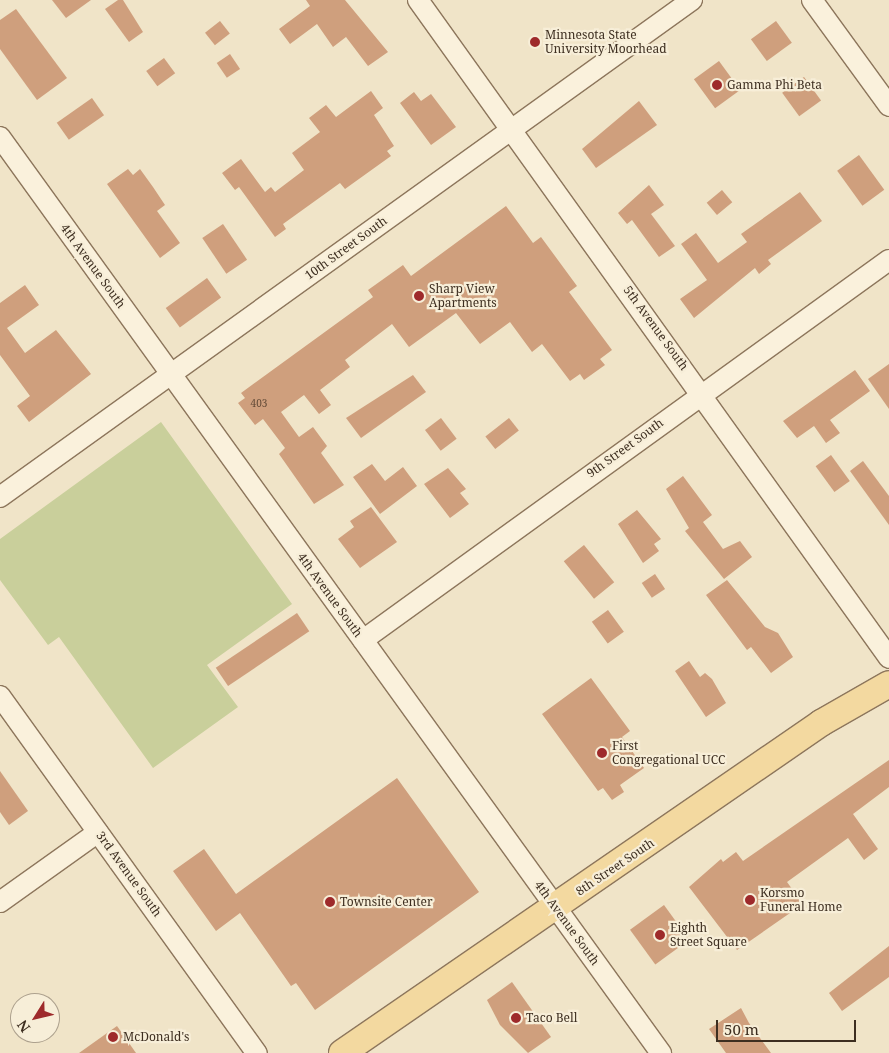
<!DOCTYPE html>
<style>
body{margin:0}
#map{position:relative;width:889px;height:1053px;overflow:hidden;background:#f0e4c8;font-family:"Noto Serif",serif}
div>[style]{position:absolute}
.green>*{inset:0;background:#c9cf9b}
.building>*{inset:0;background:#cf9f7d;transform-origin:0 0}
.roads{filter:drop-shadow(1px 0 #8d765c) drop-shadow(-1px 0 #8d765c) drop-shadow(0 1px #8d765c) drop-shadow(0 -1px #8d765c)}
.minor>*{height:20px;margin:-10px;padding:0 10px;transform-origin:10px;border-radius:10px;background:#faf1dc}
.major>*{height:26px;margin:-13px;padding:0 13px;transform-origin:13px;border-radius:13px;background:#f3d9a0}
.dots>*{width:14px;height:14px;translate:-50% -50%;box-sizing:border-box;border:2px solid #f7eed8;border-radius:50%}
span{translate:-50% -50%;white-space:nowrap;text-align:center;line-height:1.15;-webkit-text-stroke:4.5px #f7eed8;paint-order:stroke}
.number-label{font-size:10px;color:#624a37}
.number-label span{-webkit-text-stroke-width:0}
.poi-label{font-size:12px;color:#3d2e20}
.left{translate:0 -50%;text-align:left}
.street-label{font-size:12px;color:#3d2e20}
.north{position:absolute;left:10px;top:993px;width:50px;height:50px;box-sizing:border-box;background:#f7eed8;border:1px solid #ada18e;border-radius:50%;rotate:234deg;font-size:14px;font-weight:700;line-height:20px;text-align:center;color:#3d2e20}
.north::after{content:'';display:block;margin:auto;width:18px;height:22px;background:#9e2a2b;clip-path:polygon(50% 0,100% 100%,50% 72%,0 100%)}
.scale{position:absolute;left:716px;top:1020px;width:140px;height:22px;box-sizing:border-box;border:2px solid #3d2e20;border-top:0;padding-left:6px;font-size:15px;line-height:18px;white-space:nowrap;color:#3d2e20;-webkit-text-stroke:4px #f7eed8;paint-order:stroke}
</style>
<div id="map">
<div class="green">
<i style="clip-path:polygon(161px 422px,292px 604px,207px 665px,238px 707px,153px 768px,59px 637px,48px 645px,0 580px,0 539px)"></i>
</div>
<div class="building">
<i style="clip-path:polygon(52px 0,91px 0,66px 18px)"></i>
<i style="clip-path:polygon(118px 0,123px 0,143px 32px,129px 42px,105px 9px)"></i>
<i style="clip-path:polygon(306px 0,345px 0,388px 52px,368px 66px,346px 37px,333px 47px,317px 24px,290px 44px,279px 29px,310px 6px)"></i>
<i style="clip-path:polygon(16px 9px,67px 78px,37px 100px,0 49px,0 20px)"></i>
<i style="left:220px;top:21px;width:16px;height:19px;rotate:52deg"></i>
<i style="left:776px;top:21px;width:27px;height:31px;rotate:54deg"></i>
<i style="left:230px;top:54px;width:18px;height:16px;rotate:56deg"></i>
<i style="left:164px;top:58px;width:19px;height:22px;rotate:54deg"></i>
<i style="left:719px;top:61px;width:36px;height:31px;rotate:54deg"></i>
<i style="left:804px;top:77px;width:29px;height:27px;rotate:54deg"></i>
<i style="clip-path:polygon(371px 91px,383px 108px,374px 115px,394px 146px,387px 151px,391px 156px,345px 189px,340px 183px,283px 224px,286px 229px,275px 237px,239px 187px,235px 190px,222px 173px,241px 159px,265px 192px,271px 187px,275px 192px,304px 170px,292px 153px,320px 132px,309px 118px,326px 105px,336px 117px)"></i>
<i style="clip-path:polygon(414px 92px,421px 101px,431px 94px,456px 127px,431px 145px,400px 103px)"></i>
<i style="left:92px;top:98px;width:21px;height:43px;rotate:55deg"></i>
<i style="clip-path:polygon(639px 101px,657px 125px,596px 168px,582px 149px)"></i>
<i style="left:859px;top:155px;width:43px;height:27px;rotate:54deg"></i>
<i style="clip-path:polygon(128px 169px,133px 175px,140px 169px,153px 187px,165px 205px,157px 211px,180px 243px,160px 258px,107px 184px)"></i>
<i style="clip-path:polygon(649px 185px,664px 205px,651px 214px,675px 246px,659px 257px,632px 220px,627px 224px,618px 213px)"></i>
<i style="left:722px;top:190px;width:16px;height:20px;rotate:50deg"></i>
<i style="clip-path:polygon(800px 192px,822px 221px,768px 260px,771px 264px,759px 274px,755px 268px,694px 318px,680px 299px,707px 280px,681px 244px,696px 233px,718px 263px,747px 242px,741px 234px)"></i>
<i style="clip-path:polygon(506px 206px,533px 243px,541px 237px,577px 286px,569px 292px,612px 350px,600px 359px,605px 365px,584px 380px,580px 374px,570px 381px,542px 344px,532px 352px,510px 322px,480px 344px,456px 313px,409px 347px,392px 324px,345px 360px,350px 367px,320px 390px,331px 405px,319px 414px,304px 395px,281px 412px,299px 437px,313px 427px,327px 446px,321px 453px,344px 485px,314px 504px,279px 454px,285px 448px,263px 419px,255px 425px,238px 403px,245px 398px,241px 393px,373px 297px,368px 290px,403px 265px,411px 276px)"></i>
<i style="left:223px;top:224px;width:43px;height:25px;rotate:56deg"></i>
<i style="left:207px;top:278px;width:24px;height:51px;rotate:54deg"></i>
<i style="clip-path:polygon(25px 285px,39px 305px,7px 328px,25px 353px,56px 330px,91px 374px,29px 422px,17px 406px,30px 396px,0 355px,0 303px)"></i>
<i style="clip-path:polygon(889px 364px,889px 409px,868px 379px)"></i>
<i style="clip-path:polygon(855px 370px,870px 391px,830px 420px,840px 433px,826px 443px,814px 426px,797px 438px,783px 421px)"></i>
<i style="clip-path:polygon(413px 375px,426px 392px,361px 438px,346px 418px)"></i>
<i style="left:441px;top:418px;width:26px;height:20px;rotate:53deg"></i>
<i style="left:509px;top:418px;width:16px;height:30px;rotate:52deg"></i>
<i style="left:831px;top:455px;width:32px;height:19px;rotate:54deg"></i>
<i style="clip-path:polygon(863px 461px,889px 496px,889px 525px,850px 471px)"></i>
<i style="clip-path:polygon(372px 464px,385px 481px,403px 467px,417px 486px,380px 514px,353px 477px)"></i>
<i style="clip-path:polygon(448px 468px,466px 489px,460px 493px,469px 504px,450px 518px,424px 484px)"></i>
<i style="clip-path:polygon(683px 476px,712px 515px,703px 522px,723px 549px,740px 541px,752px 557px,724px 579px,685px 531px,689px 528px,666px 489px)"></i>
<i style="clip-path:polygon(371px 507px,397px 542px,360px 568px,338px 539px,354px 527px,350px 521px)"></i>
<i style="clip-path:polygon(637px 510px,661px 539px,654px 544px,659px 551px,643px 563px,618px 524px)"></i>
<i style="left:584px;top:545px;width:48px;height:26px;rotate:51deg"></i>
<i style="left:655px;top:574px;width:18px;height:16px;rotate:56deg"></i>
<i style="clip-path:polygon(727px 580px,765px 627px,778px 633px,793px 657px,771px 673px,751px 647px,747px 650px,706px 595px)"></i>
<i style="left:608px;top:610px;width:27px;height:20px;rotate:54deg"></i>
<i style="left:297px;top:613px;width:22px;height:98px;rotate:56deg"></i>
<i style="clip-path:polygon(689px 661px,700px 677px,705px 673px,712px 679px,726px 703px,706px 717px,675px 671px)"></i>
<i style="clip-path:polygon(591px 678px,630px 731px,622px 737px,644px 768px,620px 785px,624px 792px,612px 800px,603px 788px,598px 791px,542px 714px)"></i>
<i style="clip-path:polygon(889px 760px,889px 787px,853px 814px,878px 849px,864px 860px,848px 838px,787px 882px,803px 904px,737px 950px,689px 887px,721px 859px,723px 862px,736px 852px,743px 861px)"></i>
<i style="clip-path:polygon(0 771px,28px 811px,9px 825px,0 812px)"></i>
<i style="clip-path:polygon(397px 778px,479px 892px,315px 1010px,296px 983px,291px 986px,240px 913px,216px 931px,173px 871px,204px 849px,236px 894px)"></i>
<i style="left:664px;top:905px;width:43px;height:42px;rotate:54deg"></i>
<i style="clip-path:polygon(889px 946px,889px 977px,842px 1011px,829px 993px)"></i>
<i style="clip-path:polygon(512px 982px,551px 1037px,528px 1053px,500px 1025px,487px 1000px)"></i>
<i style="clip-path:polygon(741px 1008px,749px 1023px,771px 1053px,726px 1053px,709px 1029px)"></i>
<i style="clip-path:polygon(117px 1026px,136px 1053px,79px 1053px)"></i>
</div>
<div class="roads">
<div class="minor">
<i style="left:418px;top:0;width:809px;rotate:54.4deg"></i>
<i style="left:812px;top:0;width:131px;rotate:54deg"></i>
<i style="left:0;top:137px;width:1130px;rotate:54.19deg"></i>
<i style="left:0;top:497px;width:852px;rotate:-35.69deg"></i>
<i style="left:363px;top:640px;width:649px;rotate:-35.85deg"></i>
<i style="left:0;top:696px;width:440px;rotate:54.3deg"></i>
<i style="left:0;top:902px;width:120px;rotate:-35.5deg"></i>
</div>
<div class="major">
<i style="left:342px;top:1053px;width:582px;rotate:-34.56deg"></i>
<i style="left:821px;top:723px;width:78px;rotate:-29.8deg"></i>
</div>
</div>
<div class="dots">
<i style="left:535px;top:42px;background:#9e2a2b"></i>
<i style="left:717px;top:85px;background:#9e2a2b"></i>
<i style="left:419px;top:296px;background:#9e2a2b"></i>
<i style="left:602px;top:753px;background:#9e2a2b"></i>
<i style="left:750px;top:900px;background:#9e2a2b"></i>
<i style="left:330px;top:902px;background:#9e2a2b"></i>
<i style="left:660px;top:935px;background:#9e2a2b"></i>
<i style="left:516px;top:1018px;background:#9e2a2b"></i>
<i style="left:113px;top:1037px;background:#9e2a2b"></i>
</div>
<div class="number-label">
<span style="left:259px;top:404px">403</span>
</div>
<div class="poi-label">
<span class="left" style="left:545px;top:42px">Minnesota State<br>University Moorhead</span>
<span class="left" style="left:727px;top:85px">Gamma Phi Beta</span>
<span class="left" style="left:429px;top:296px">Sharp View<br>Apartments</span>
<span class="left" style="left:612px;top:753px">First<br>Congregational UCC</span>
<span class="left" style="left:760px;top:900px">Korsmo<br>Funeral Home</span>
<span class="left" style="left:340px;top:902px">Townsite Center</span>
<span class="left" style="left:670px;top:935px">Eighth<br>Street Square</span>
<span class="left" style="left:526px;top:1018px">Taco Bell</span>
<span class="left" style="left:123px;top:1037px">McDonald's</span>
</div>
<div class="street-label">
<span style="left:346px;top:248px;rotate:-36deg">10th Street South</span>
<span style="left:93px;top:266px;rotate:54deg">4th Avenue South</span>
<span style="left:656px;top:328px;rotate:54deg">5th Avenue South</span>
<span style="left:625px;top:448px;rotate:-36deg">9th Street South</span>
<span style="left:330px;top:595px;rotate:54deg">4th Avenue South</span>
<span style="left:615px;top:867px;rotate:-34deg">8th Street South</span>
<span style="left:129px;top:874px;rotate:54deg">3rd Avenue South</span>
<span style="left:567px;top:923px;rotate:54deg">4th Avenue South</span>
</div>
<div class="north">N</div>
<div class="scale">50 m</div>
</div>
